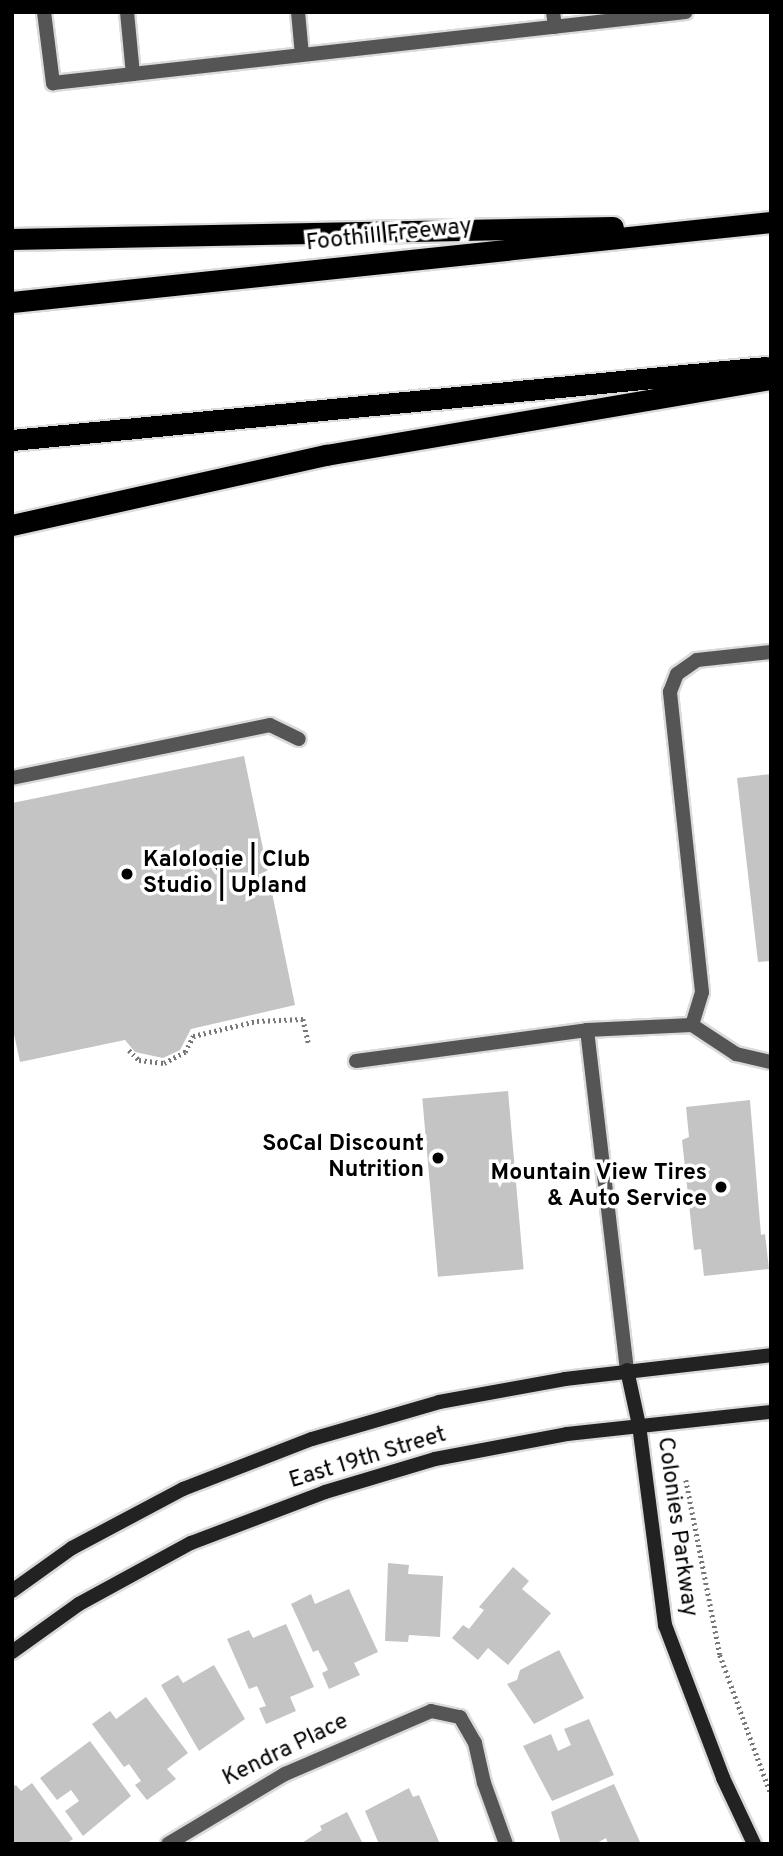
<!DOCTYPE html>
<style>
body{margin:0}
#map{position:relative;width:783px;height:1856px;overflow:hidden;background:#fff;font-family:Overpass,sans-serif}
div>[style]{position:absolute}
.building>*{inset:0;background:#c4c4c4;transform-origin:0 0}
.path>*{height:4.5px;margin-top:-2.25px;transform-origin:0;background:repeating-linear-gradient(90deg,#777 0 2px,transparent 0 5.5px)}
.roads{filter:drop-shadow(2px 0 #dbdbdb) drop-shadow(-2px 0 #dbdbdb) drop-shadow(0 2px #dbdbdb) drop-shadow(0 -2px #dbdbdb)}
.lane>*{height:14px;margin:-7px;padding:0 7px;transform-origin:7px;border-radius:7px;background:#555}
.street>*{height:14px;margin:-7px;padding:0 7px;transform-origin:7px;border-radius:7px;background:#555}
.secondary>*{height:14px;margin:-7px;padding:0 7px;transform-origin:7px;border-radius:7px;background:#222}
.highway>*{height:21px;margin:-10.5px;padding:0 10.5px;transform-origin:10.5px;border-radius:10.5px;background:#000}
.dots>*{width:19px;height:19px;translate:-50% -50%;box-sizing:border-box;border:4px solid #fff;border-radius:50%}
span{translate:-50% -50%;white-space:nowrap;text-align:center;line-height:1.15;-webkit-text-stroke:7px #fff;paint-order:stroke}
.street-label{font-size:23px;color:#000}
.poi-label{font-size:23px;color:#000;font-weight:700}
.left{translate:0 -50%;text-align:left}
.right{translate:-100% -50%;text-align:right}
.frame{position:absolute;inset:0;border:14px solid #000;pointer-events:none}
</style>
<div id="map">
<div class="building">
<i style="clip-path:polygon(244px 756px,295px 1005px,191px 1029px,180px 1050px,163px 1058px,135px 1052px,125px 1040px,20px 1062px,12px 1025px,12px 803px)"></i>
<i style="clip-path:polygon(771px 774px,771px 961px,758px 962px,737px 778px)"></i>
<i style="left:508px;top:1091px;width:179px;height:86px;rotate:85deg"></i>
<i style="clip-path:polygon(750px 1100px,761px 1235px,765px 1234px,769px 1269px,704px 1276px,701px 1249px,694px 1250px,682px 1140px,689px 1137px,686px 1107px)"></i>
<i style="clip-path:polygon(388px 1563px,409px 1565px,408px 1574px,443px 1576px,440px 1637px,409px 1635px,408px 1642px,385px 1641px)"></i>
<i style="clip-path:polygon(513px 1567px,529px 1581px,522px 1589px,551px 1613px,508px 1665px,488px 1648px,478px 1660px,452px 1638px,463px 1625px,469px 1629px,484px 1610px,479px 1607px)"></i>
<i style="clip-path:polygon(349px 1589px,378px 1652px,354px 1663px,360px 1675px,329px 1689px,322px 1673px,328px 1670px,318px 1650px,313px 1652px,291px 1604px,311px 1594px,315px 1604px)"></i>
<i style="clip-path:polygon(286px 1624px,314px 1687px,290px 1697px,296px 1711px,266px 1724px,259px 1708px,266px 1706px,257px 1686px,249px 1689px,227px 1639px,249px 1630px,253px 1638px)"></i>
<i style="clip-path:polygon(559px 1650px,584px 1698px,534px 1724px,507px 1684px,517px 1680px,520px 1670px)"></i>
<i style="clip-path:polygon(214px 1665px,245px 1719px,199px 1751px,161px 1685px,178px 1675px,183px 1683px)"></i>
<i style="clip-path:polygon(146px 1697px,188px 1753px,167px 1769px,176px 1779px,147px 1800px,135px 1785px,141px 1781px,129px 1764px,124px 1767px,92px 1724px,110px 1711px,116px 1719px)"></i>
<i style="clip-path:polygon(589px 1719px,614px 1775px,552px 1801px,523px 1746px,551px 1734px,558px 1751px,571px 1745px,564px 1729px)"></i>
<i style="clip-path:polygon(90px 1741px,131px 1796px,83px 1836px,65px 1811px,79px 1801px,71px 1790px,57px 1800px,40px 1778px)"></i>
<i style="clip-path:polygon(32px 1783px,73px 1839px,66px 1844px,12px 1844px,12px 1787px,16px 1785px,21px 1791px)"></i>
<i style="clip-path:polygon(614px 1784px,640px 1842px,608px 1844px,606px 1838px,595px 1844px,561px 1844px,551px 1812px)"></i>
<i style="clip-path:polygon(409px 1788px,413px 1797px,419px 1795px,440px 1844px,379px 1844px,365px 1811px)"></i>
<i style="clip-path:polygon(347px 1812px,363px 1844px,300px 1844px,322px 1830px,320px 1826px)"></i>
</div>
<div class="path">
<i style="left:129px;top:1050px;width:14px;rotate:45deg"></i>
<i style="left:139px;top:1060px;width:25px;rotate:7deg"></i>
<i style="left:164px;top:1063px;width:24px;rotate:-28deg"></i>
<i style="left:185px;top:1052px;width:18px;rotate:-63deg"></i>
<i style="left:193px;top:1036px;width:66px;rotate:-13.2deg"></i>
<i style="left:257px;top:1021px;width:46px;rotate:-2.5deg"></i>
<i style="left:303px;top:1019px;width:27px;rotate:77deg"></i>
<i style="left:686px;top:1480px;width:178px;rotate:79deg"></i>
<i style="left:720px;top:1655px;width:148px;rotate:69.9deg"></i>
</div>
<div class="roads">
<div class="lane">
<i style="left:44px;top:12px;width:72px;rotate:82.8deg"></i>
<i style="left:53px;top:83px;width:81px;rotate:-6.4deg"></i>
<i style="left:127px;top:12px;width:62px;rotate:84.5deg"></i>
<i style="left:133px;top:74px;width:556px;rotate:-6.4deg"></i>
<i style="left:298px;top:12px;width:43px;rotate:84.7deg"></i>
<i style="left:553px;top:12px;width:15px;rotate:82deg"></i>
<i style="left:12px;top:778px;width:263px;rotate:-11.6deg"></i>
<i style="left:270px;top:725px;width:32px;rotate:26deg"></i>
<i style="left:692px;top:1025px;width:34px;rotate:-73deg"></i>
<i style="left:702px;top:992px;width:302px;rotate:-96.1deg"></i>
<i style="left:670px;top:692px;width:19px;rotate:-69deg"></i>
<i style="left:677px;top:674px;width:24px;rotate:-35deg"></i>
<i style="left:697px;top:660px;width:74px;rotate:-6.2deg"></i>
<i style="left:587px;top:1030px;width:342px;rotate:83.3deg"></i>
<i style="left:356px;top:1061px;width:233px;rotate:-7.6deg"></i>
<i style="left:587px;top:1030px;width:105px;rotate:-2.7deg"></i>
<i style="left:692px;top:1025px;width:53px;rotate:33.4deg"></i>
<i style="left:736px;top:1054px;width:36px;rotate:13deg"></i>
</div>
<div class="street">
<i style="left:168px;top:1844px;width:136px;rotate:-30.9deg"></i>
<i style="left:285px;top:1774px;width:159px;rotate:-23.3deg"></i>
<i style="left:431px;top:1711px;width:30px;rotate:12deg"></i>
<i style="left:460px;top:1717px;width:30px;rotate:60deg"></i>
<i style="left:475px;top:1743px;width:41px;rotate:77.3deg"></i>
<i style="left:484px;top:1783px;width:65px;rotate:70.2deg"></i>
</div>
<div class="secondary">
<i style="left:627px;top:1370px;width:56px;rotate:77.7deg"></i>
<i style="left:639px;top:1425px;width:202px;rotate:82.6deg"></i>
<i style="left:665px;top:1625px;width:164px;rotate:69.2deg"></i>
<i style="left:723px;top:1778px;width:73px;rotate:64.8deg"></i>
<i style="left:12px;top:1591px;width:74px;rotate:-35.6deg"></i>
<i style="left:72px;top:1548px;width:126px;rotate:-28deg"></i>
<i style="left:183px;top:1489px;width:138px;rotate:-21.2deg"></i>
<i style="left:312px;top:1439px;width:132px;rotate:-16.2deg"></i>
<i style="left:439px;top:1402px;width:128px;rotate:-10.3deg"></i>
<i style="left:565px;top:1379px;width:207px;rotate:-6.6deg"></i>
<i style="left:12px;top:1652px;width:82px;rotate:-35.6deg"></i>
<i style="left:79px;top:1604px;width:128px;rotate:-28.6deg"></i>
<i style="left:191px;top:1543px;width:143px;rotate:-20.8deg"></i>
<i style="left:325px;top:1492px;width:115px;rotate:-16.7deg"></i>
<i style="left:435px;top:1459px;width:134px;rotate:-10.7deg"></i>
<i style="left:567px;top:1434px;width:205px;rotate:-6.2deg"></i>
</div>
<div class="highway">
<i style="left:12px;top:239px;width:601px;rotate:-1.14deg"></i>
<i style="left:12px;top:302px;width:763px;rotate:-6.02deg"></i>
<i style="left:12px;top:440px;width:758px;rotate:-5.53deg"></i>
<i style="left:12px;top:525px;width:322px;rotate:-12.6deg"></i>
<i style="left:326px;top:455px;width:451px;rotate:-9.7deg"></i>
</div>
</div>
<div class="dots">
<i style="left:127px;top:874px;background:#000"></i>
<i style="left:438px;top:1158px;background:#000"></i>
<i style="left:721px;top:1187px;background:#000"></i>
</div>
<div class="street-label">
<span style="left:389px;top:236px;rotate:-6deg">Foothill Freeway</span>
<span style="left:368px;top:1459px;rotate:-17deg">East 19th Street</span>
<span style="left:676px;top:1527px;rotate:82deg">Colonies Parkway</span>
<span style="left:286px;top:1751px;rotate:-26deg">Kendra Place</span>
</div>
<div class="poi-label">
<span class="left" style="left:143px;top:874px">Kalologie | Club<br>Studio | Upland</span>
<span class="right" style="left:424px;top:1158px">SoCal Discount<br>Nutrition</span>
<span class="right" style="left:707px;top:1187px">Mountain View Tires<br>&amp; Auto Service</span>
</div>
<div class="frame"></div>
</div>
